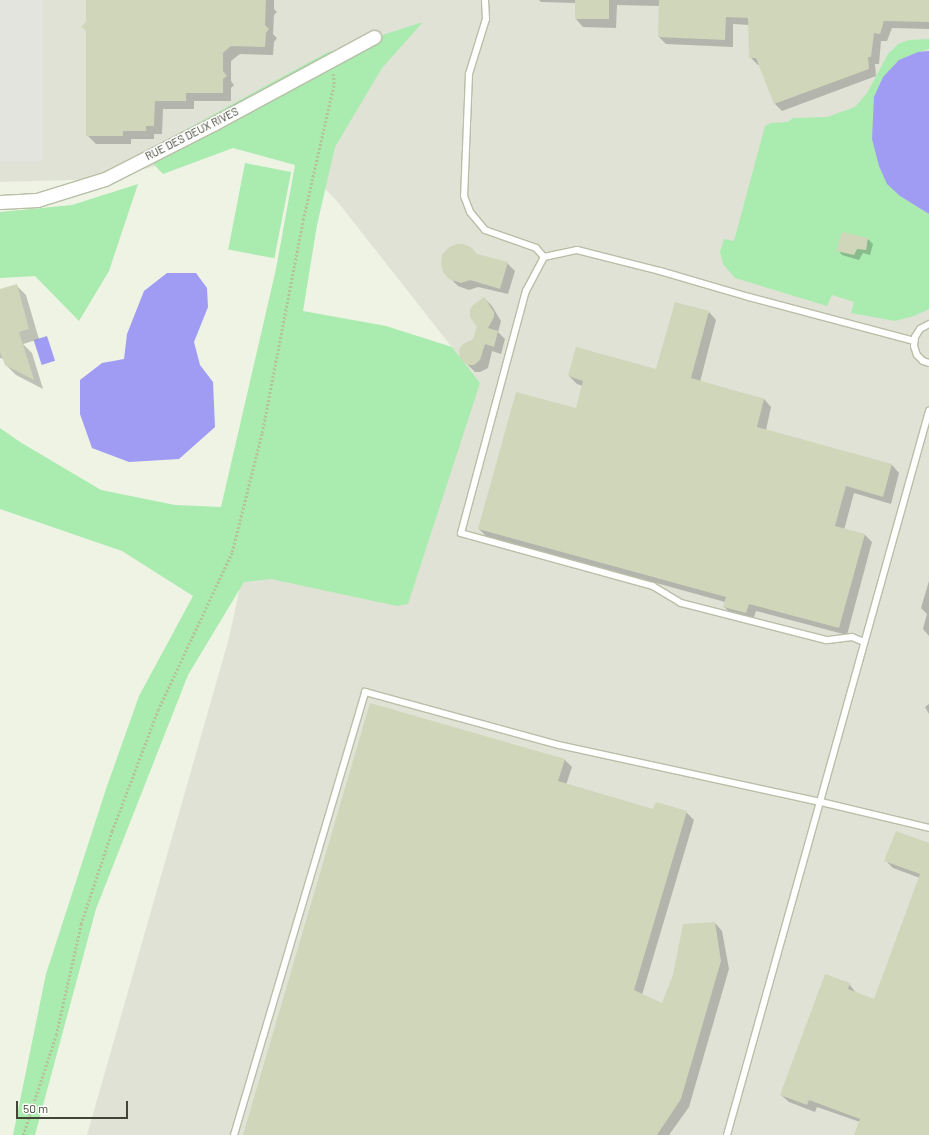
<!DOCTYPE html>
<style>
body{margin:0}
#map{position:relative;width:929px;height:1135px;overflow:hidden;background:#eef3e4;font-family:Barlow,sans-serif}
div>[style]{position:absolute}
.industrial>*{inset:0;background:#e0e2d6}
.green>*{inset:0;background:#aaebb0;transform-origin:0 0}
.parking>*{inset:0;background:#e2e4dd;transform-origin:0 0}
.water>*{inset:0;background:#a09cf4;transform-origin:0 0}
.shadow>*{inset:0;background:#0003}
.building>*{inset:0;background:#cfd6b9;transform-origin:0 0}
.path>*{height:2.5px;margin-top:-1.25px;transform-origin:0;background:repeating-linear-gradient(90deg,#b6c297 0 2px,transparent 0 4px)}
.roads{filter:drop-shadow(1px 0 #b7bfa6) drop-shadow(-1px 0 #b7bfa6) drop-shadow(0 1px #b7bfa6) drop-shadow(0 -1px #b7bfa6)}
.service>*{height:6px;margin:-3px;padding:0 3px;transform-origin:3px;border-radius:3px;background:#fff}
.minor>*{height:13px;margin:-6.5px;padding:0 6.5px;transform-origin:6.5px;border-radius:6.5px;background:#fff}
span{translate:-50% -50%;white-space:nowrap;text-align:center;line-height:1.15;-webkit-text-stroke:3px #fff;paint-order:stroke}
.street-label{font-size:11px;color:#414634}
.scale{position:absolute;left:16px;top:1101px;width:112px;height:18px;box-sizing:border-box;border:2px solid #414634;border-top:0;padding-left:5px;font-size:12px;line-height:14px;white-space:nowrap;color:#414634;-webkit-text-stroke:3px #fff;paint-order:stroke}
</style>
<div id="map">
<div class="industrial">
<i style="clip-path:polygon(0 0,929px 0,929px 1135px,87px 1135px,229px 638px,247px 554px,480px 383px,337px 201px,273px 136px,105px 179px,0 182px)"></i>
</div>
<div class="green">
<i style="clip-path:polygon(423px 22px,382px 68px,335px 147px,317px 225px,303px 311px,386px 326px,452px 347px,480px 383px,408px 604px,397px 606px,271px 579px,244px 582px,188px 675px,96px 909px,35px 1135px,13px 1135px,46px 974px,106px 789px,139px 696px,193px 596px,122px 551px,0 509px,0 428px,20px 442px,101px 490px,175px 505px,221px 507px,276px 269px,295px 165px,233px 148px,163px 174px,143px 153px,326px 53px)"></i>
<i style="clip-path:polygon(929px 39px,929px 49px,899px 60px,900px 196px,929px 214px,929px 309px,914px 316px,895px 321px,851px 313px,854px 302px,832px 295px,827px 306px,735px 278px,723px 264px,720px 252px,724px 239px,734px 241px,765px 126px,771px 123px,788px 122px,793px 118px,827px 117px,855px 107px,867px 93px,888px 54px,898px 44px,909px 40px)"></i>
<i style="left:245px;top:163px;width:47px;height:88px;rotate:11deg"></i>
<i style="clip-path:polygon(138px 184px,109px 271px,79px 321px,35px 276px,0 278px,0 212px,72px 205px)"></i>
</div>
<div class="parking">
<i style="left:0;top:0;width:42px;height:161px"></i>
</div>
<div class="water">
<i style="clip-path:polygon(929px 51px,929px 214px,900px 196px,887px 184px,879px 166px,872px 139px,874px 97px,883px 77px,899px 60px,918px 52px)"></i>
<i style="clip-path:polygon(167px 273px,196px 273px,207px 288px,208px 307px,194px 342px,200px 365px,213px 382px,215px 427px,179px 459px,129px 462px,92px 448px,80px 414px,80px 380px,102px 363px,124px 359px,127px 334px,144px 291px)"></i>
<i style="left:47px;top:336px;width:26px;height:14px;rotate:72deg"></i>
</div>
<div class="shadow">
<i style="clip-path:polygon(87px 0,274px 0,274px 9px,277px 12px,274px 15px,273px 34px,277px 38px,274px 42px,273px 55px,240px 54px,231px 61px,231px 81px,234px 85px,231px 88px,231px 101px,194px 101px,194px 109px,163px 109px,162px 134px,154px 134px,154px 139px,131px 139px,131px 144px,96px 144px,87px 135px,87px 32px,83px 27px,87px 23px)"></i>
<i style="clip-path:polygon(539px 0,929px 0,929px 29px,892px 28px,887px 41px,881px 41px,879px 64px,875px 64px,876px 76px,782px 111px,775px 104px,760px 65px,758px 65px,750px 57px,749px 25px,733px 24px,733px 47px,666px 44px,659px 37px,659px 6px,617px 5px,616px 28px,583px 27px,576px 19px,576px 3px,541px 2px)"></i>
<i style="clip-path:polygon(868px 239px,873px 244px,870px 255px,863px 253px,859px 260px,842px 255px,838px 250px)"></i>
<i style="clip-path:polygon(477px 255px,507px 263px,515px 271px,508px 294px,478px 287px,469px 290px,458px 286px,450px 278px)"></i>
<i style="clip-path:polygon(16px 285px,26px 295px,39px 339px,23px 344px,32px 353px,43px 389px,16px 375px,5px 364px,4px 359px,0 358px,0 322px)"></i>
<i style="clip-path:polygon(484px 298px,492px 306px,501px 321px,498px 332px,505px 339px,501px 354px,492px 351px,488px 368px,480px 372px,475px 372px,462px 359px,474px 340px)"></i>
<i style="clip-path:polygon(709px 312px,716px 320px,700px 382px,764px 399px,771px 407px,766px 430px,892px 465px,899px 473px,891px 504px,854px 493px,844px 530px,865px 535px,872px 542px,847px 635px,756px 611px,753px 620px,732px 614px,724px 607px,725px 602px,486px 536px,479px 529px,577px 409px,583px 386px,577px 384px,569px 376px,657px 370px)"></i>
<i style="clip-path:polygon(929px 581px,929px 636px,923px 629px,927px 614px,921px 608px)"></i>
<i style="clip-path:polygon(929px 704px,929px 714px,925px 707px)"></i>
<i style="clip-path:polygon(564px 759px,572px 767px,566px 785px,654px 810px,686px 812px,694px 820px,642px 995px,662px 1004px,715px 923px,722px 931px,729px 969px,689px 1107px,669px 1135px,246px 1135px)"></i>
<i style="clip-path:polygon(929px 844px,929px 1135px,855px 1135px,860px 1122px,817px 1107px,815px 1112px,789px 1102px,781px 1095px,849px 984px,857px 994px,875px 1000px,920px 878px,893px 868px,886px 861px)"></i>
</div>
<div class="building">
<i style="clip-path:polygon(86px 0,266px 0,265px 25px,269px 29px,266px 33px,265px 47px,231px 46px,223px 53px,223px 71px,227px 76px,223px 79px,223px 93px,186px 93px,186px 101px,155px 101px,154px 126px,146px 126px,146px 131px,123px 131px,123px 136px,86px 136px,86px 30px,81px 27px,86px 22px)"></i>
<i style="left:575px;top:0;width:34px;height:19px"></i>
<i style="clip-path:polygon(659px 0,929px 0,929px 22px,884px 21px,880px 34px,874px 33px,871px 57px,868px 57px,869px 69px,774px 104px,756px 58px,749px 58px,748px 18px,726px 17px,725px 40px,658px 37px)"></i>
<i style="clip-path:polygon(842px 232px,868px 238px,866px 250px,857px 249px,854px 255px,836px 251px)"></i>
<i style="clip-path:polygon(456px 244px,464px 244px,472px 248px,477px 254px,508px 262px,500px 289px,470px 280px,461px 283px,449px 279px,443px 272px,441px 264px,442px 255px,448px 248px)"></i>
<i style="clip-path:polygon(17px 284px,29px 329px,19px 332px,34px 380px,5px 365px,0 352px,0 289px)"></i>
<i style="clip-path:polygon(484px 297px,494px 312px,494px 317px,488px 328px,498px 331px,494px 347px,485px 344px,480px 360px,474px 365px,467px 365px,460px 358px,459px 350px,463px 344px,473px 339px,477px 327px,470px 317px,470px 310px,473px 305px)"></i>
<i style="clip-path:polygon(675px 302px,709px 311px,691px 378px,764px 399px,757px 427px,892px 464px,883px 497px,846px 486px,835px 526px,865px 534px,839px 628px,749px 604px,746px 613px,723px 607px,726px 597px,478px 529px,516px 392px,576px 408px,583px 381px,568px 376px,576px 347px,656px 369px)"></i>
<i style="clip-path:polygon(370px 703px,565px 759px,558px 781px,653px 809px,656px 802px,687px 811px,634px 990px,662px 1003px,673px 975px,683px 924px,715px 922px,721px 961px,681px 1099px,657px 1135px,243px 1135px)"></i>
<i style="clip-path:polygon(896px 831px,929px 843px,929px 1135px,854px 1135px,860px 1119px,809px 1100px,807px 1105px,780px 1095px,825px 974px,850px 983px,848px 989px,874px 999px,920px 874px,884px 861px)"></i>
</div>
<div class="path">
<i style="left:23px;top:1135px;width:105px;rotate:-71.7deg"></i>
<i style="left:56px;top:1035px;width:114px;rotate:-77.3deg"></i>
<i style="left:81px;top:924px;width:98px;rotate:-71.6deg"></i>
<i style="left:112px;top:831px;width:129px;rotate:-69.2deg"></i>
<i style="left:158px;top:710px;width:174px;rotate:-64.9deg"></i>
<i style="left:232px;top:552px;width:123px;rotate:-75.9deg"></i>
<i style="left:262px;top:433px;width:217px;rotate:-79.1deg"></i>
<i style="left:303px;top:220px;width:139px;rotate:-77.2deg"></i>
<i style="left:334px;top:84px;width:10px;rotate:-96deg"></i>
</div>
<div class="roads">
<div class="service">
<i style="left:485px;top:0;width:19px;rotate:87deg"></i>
<i style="left:486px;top:19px;width:58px;rotate:107.2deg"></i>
<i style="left:469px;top:74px;width:122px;rotate:92.3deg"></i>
<i style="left:464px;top:196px;width:17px;rotate:69deg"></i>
<i style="left:470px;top:212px;width:23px;rotate:50deg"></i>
<i style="left:485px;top:230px;width:54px;rotate:19.4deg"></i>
<i style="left:536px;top:248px;width:12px;rotate:48deg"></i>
<i style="left:929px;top:324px;width:10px;rotate:151deg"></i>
<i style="left:920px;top:329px;width:9px;rotate:122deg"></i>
<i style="left:915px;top:337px;width:9px;rotate:96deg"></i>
<i style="left:914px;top:346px;width:9px;rotate:72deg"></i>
<i style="left:917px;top:355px;width:8px;rotate:45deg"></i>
<i style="left:923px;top:361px;width:6px;rotate:18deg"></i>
<i style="left:864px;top:642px;width:13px;rotate:-157deg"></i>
<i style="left:852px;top:637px;width:26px;rotate:173deg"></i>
<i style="left:826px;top:640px;width:150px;rotate:-165.7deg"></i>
<i style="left:681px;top:603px;width:33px;rotate:-149deg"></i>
<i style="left:653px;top:586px;width:199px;rotate:-164.6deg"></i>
<i style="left:461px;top:533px;width:251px;rotate:-75deg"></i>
<i style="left:526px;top:291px;width:38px;rotate:-62deg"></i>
<i style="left:544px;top:257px;width:34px;rotate:-12deg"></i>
<i style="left:577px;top:250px;width:86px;rotate:14.2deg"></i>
<i style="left:660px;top:271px;width:93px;rotate:16.3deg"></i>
<i style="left:749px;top:297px;width:171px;rotate:14.9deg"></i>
<i style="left:234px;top:1135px;width:462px;rotate:-73.5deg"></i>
<i style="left:365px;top:692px;width:201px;rotate:15.3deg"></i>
<i style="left:559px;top:745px;width:268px;rotate:12.3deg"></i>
<i style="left:821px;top:802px;width:111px;rotate:13.5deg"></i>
<i style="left:727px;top:1135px;width:752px;rotate:-74.41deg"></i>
</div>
<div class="minor">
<i style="left:0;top:202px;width:37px;rotate:-3deg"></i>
<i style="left:37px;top:200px;width:71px;rotate:-17.2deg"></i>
<i style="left:105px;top:179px;width:123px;rotate:-27deg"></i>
<i style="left:215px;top:123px;width:181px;rotate:-28.4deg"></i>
</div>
</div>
<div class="street-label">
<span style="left:192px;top:134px;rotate:-27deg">RUE DES DEUX RIVES</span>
</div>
<div class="scale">50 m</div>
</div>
